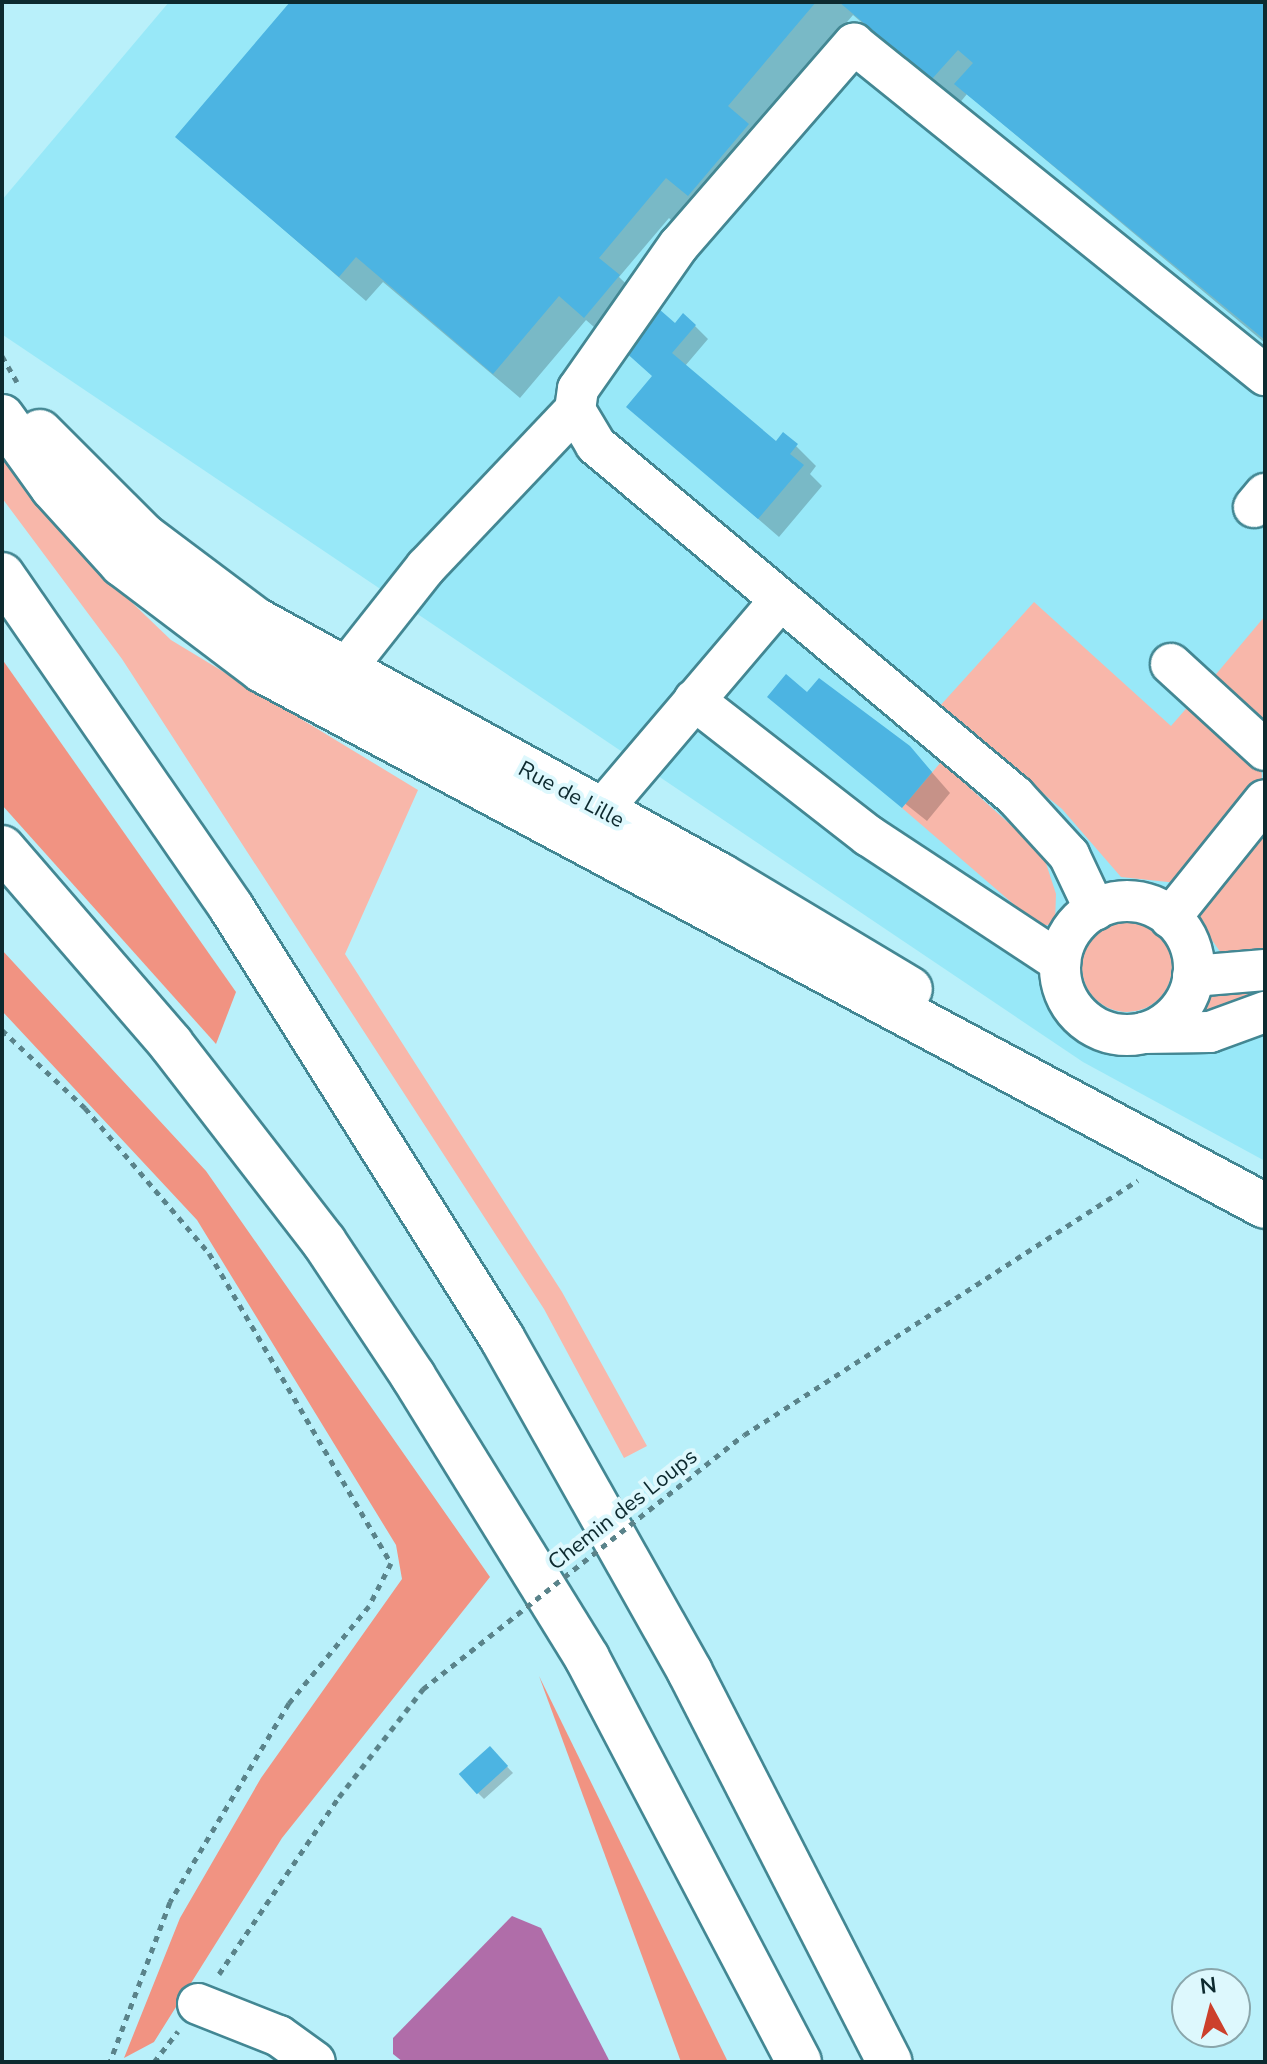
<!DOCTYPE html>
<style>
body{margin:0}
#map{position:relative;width:1267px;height:2064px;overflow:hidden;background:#b9f0fa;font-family:"Nunito Sans",sans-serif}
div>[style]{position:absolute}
.built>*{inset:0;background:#98e8f8}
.green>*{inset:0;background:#f8b7aa}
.round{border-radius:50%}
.forest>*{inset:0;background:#f19382}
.water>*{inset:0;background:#b06da9}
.shadow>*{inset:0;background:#0003}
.building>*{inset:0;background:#4cb4e2;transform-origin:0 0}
.path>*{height:5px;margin-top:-2.5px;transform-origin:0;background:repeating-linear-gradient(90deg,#5a838a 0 6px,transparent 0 12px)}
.roads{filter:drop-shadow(2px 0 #438793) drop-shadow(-2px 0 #438793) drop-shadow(0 2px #438793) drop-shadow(0 -2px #438793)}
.minor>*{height:40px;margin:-20px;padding:0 20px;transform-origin:20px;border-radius:20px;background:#fff}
.minor>.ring{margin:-20px;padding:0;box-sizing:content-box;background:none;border:40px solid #fff;border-radius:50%}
.major>*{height:44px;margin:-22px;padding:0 22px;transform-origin:22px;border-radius:22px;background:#fff}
.highway>*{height:44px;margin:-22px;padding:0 22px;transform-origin:22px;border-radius:22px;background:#fff}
.path-bridge>*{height:5px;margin-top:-2.5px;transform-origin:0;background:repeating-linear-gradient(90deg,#5a838a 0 6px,transparent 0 12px)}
span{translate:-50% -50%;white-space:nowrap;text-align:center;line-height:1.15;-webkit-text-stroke:8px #ddf8fd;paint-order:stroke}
.street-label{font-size:22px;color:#0d2a2f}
.frame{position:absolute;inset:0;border:4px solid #0d2a2f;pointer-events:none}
.north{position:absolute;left:1171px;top:1968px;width:80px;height:80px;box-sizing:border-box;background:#ddf8fd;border:2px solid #8aa6ab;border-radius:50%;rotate:353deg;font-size:22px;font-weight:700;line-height:32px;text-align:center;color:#0d2a2f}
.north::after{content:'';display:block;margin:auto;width:28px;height:36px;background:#cc402c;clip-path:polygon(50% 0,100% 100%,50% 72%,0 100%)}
</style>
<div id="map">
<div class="built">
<i style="clip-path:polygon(169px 2px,1265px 2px,1265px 1161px,1083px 1062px,3px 335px,2px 200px)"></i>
</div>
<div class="green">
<i style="clip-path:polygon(2px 456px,73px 546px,171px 640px,418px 790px,345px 954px,562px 1292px,647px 1446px,624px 1458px,544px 1309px,122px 659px,2px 498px)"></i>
<i style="clip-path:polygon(1034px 602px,1171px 726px,1191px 703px,1261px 758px,1262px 782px,1177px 883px,1121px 877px,1062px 809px,938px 708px)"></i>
<i style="clip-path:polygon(1265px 616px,1265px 726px,1212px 679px)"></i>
<i style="clip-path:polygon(941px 762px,1043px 854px,1056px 894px,1055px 924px,1039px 926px,902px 808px)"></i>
<i style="clip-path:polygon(1265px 820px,1265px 960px,1226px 960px,1195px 916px)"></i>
<i class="round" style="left:1082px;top:922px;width:90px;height:90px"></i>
<i style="clip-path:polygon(1265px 981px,1265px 1000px,1194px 1021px,1209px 986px)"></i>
</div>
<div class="forest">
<i style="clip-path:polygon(2px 659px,236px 992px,216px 1044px,2px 805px)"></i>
<i style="clip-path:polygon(2px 950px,206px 1171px,490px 1577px,282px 1838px,154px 2042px,124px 2058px,180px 1918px,261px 1778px,402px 1579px,396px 1545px,197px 1220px,2px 1011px)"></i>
<i style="clip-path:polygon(539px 1676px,728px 2062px,681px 2062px)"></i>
</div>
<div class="water">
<i style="clip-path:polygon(512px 1916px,541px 1928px,610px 2062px,403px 2062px,393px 2054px,393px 2038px)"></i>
</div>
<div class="shadow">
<i style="clip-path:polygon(292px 2px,1265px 2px,1265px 343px,967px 94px,958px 105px,853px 15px,675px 224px,669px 218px,619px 277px,645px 302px,611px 342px,586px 320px,520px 398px,383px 282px,366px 301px,177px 137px)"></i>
<i style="clip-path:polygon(676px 325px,695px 326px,708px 339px,685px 366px,776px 444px,796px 446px,816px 466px,810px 474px,822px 486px,779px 537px,629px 407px,654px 377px)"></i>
<i style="clip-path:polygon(807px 695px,908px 748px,929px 769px,950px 793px,927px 821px,770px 696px)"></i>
<i style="clip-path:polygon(490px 1749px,513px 1773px,484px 1799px,478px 1793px)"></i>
</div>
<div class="building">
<i style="clip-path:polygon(290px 2px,816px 2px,728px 106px,749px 124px,688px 196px,666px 178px,599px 258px,620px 275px,584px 318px,559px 296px,493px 374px,356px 257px,339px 277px,175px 137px)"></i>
<i style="clip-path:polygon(839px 2px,1265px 2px,1265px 340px,954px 84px,973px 63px,958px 50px,931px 80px)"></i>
<i style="clip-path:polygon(659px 309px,675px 323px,683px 313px,696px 325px,672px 353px,776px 441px,783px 432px,798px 444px,790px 454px,804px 465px,758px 519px,626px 407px,652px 376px,623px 350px)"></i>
<i style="clip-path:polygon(786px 674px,807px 692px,819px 678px,910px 746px,932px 772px,902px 808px,767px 697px)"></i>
<i style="left:490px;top:1746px;width:27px;height:42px;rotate:48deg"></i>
</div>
<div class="path">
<i style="left:2px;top:356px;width:30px;rotate:60deg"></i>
<i style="left:2px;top:1030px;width:114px;rotate:43.2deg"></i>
<i style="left:85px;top:1108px;width:191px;rotate:49.5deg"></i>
<i style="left:209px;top:1253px;width:359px;rotate:59.6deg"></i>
<i style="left:391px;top:1563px;width:48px;rotate:117.1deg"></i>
<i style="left:369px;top:1606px;width:126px;rotate:129.5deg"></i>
<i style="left:289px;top:1703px;width:232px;rotate:120.9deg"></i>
<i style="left:170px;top:1902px;width:171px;rotate:110.6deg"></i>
<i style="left:744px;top:1435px;width:469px;rotate:-32.9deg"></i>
<i style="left:219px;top:1974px;width:214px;rotate:-55.9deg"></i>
<i style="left:154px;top:2062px;width:39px;rotate:-52deg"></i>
</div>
<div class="roads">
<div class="minor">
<i style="left:1254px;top:507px;width:17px;rotate:-50deg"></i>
<i style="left:1171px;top:664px;width:127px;rotate:42.5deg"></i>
<i style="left:343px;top:672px;width:134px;rotate:-51.7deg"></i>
<i style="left:426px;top:567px;width:216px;rotate:-46.5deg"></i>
<i style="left:694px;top:700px;width:222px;rotate:37.9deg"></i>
<i style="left:869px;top:836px;width:229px;rotate:33.4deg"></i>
<i style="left:582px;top:833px;width:302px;rotate:-49.6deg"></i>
<i class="ring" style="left:1060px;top:901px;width:94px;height:94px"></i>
<i style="left:1095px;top:910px;width:61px;rotate:-115.3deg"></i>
<i style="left:1069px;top:855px;width:80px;rotate:-132.5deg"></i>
<i style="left:1015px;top:796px;width:547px;rotate:-140.05deg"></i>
<i style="left:596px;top:445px;width:41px;rotate:-121deg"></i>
<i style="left:575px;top:410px;width:21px;rotate:-82deg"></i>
<i style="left:578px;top:389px;width:176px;rotate:-55deg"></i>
<i style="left:679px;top:245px;width:267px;rotate:-49deg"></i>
<i style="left:854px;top:44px;width:528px;rotate:38.85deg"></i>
<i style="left:1170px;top:918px;width:151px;rotate:-51.2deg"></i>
<i style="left:1193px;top:976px;width:72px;rotate:-4.8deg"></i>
<i style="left:1143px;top:1033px;width:67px;rotate:-0.9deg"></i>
<i style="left:1210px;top:1032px;width:59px;rotate:-20deg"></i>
<i style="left:198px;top:2004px;width:87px;rotate:21.6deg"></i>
<i style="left:279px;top:2036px;width:44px;rotate:35.8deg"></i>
</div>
<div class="major">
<i style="left:2px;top:417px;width:87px;rotate:54.3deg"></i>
<i style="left:53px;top:488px;width:103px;rotate:47.8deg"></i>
<i style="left:122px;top:564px;width:176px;rotate:37.1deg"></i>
<i style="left:262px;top:670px;width:1137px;rotate:28.12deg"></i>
<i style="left:40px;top:432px;width:147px;rotate:45deg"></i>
<i style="left:144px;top:536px;width:140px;rotate:36.9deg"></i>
<i style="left:256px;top:620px;width:531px;rotate:28.83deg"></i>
<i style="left:721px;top:876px;width:220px;rotate:30.9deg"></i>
</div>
<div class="highway">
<i style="left:2px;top:575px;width:403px;rotate:55.4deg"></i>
<i style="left:231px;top:907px;width:509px;rotate:57.84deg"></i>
<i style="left:502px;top:1338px;width:383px;rotate:60.6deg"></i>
<i style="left:690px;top:1672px;width:438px;rotate:62.9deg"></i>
<i style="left:2px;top:848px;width:259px;rotate:49.2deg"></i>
<i style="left:171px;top:1044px;width:250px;rotate:52.3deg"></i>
<i style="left:324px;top:1242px;width:161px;rotate:56.4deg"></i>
<i style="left:413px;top:1376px;width:331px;rotate:58.3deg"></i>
<i style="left:587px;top:1658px;width:456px;rotate:62.3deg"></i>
</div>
</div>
<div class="path-bridge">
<i style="left:339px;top:1797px;width:137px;rotate:-52.1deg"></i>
<i style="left:423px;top:1689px;width:409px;rotate:-38.4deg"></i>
</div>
<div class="street-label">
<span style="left:571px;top:795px;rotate:28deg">Rue de Lille</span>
<span style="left:623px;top:1510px;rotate:-38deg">Chemin des Loups</span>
</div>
<div class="frame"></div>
<div class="north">N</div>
</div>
